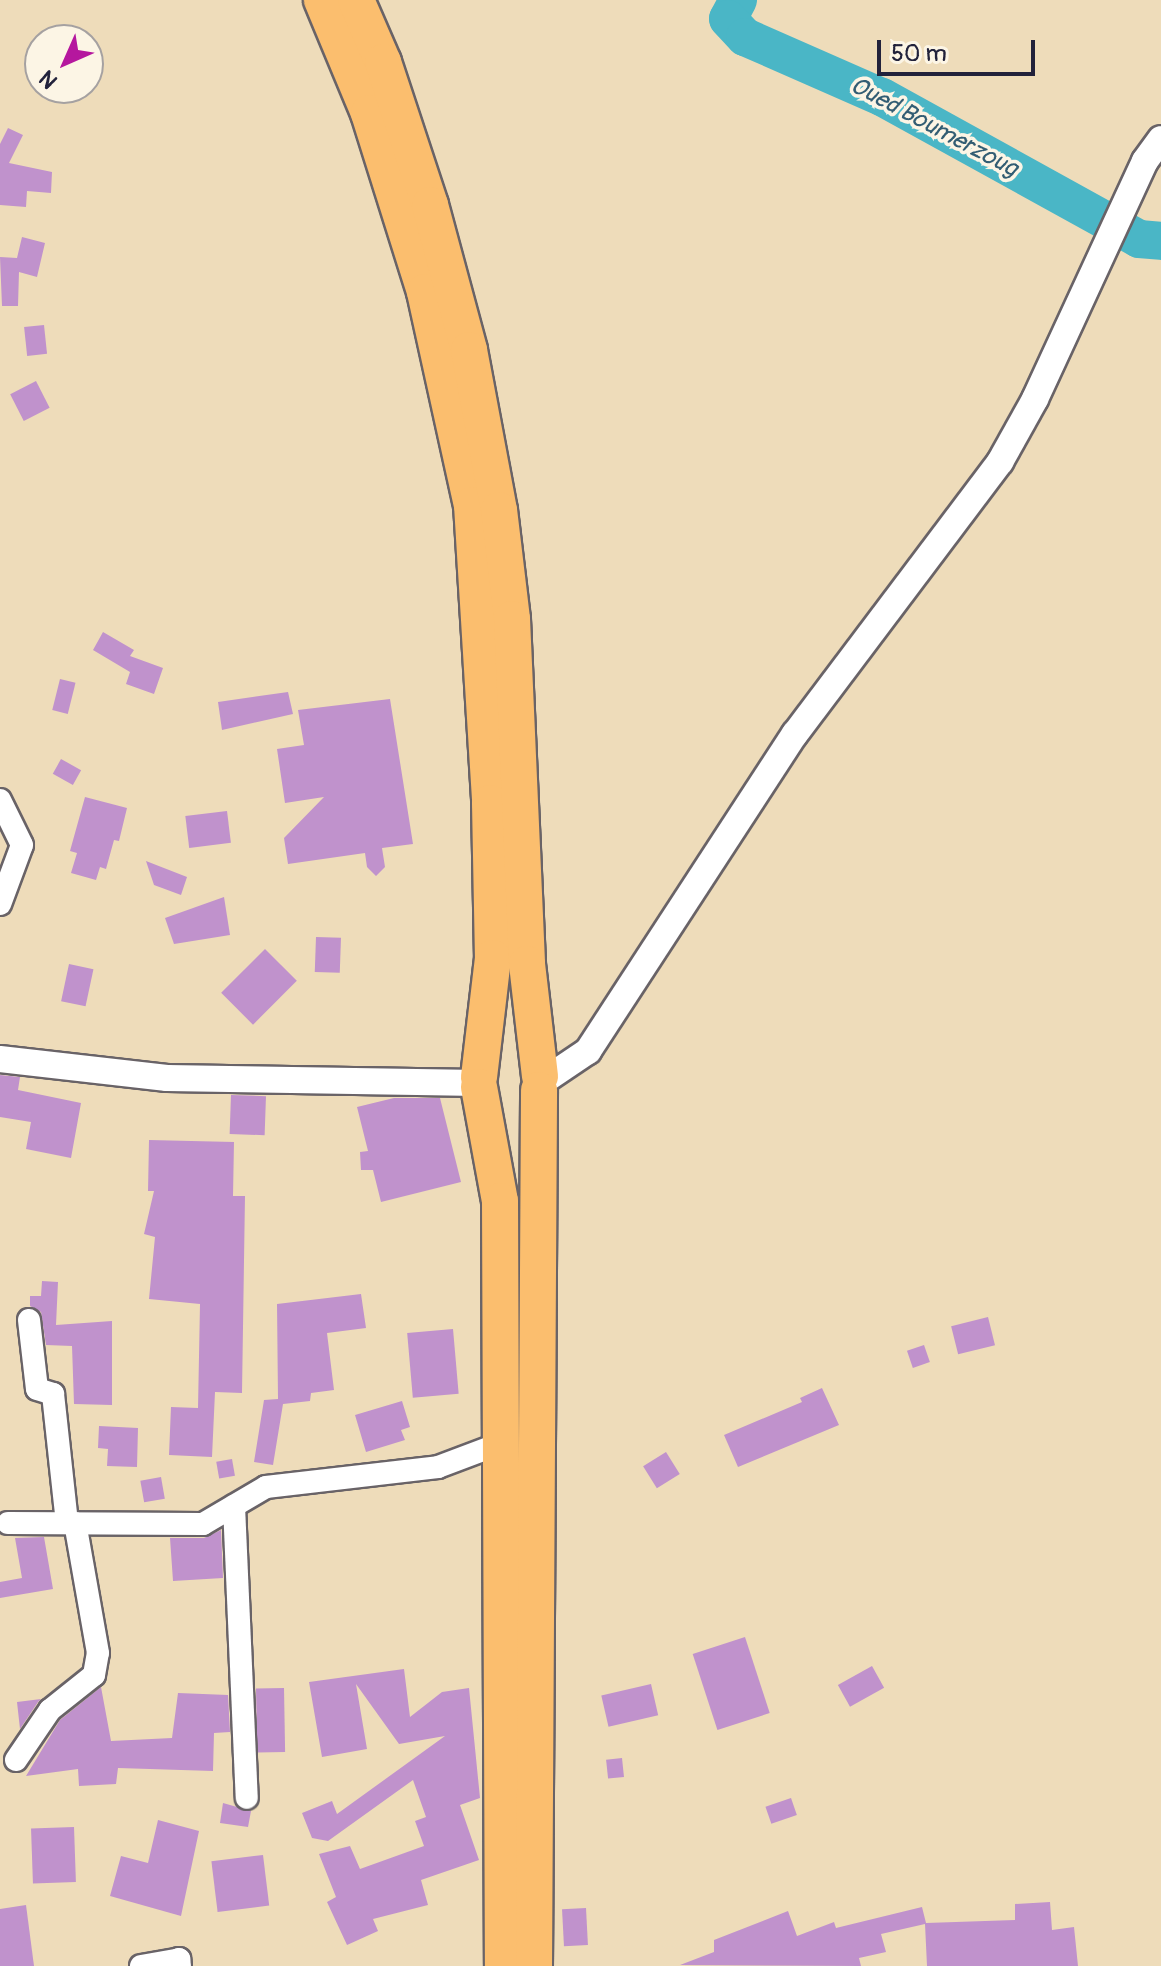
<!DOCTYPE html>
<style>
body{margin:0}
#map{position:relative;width:1161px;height:1966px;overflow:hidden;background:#eedcba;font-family:Pangolin,sans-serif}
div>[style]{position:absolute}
.river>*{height:38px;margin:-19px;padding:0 19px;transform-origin:19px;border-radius:19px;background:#4ab6c6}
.building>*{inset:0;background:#c092cc;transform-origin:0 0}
.roads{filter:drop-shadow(2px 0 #696367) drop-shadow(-2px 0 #696367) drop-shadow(0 2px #696367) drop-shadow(0 -2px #696367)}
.minor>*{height:22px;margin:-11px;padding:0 11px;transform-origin:11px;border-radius:11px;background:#fff}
.tertiary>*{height:26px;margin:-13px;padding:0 13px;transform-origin:13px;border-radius:13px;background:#fff}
.trunk>*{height:36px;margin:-18px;padding:0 18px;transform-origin:18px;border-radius:18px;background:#fbbe6e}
span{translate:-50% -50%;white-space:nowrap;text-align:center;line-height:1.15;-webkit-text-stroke:7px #fcf5e5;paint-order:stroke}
.water-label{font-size:24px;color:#325d73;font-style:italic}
.north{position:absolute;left:24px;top:24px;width:80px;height:80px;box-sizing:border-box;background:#fcf5e5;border:2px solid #a5a1a1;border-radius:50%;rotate:225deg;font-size:22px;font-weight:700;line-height:32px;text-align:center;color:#22223b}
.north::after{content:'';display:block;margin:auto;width:28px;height:36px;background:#b5179e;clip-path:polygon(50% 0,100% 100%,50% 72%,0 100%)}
.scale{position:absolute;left:877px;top:40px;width:158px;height:36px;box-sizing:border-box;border:4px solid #22223b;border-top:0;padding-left:10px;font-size:24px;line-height:28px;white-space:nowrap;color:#22223b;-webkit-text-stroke:6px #fcf5e5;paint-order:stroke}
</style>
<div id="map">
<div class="river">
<i style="left:738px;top:0;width:21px;rotate:118deg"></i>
<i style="left:728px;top:19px;width:25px;rotate:47deg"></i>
<i style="left:745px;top:37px;width:150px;rotate:23.7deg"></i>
<i style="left:882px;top:97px;width:294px;rotate:28.9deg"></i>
<i style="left:1139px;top:239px;width:22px;rotate:5deg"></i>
</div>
<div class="building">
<i style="clip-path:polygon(8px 128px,23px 135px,9px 163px,52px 172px,51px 193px,27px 191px,26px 207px,0 205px,0 144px)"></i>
<i style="clip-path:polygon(22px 237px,45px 243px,37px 277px,19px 272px,18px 306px,2px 306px,0 257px,17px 258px)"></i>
<i style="left:44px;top:325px;width:29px;height:20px;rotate:84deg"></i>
<i style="left:36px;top:381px;width:30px;height:29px;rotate:63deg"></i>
<i style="clip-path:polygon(103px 632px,134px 650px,130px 656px,163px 668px,154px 694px,126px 684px,130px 672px,93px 650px)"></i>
<i style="left:60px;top:679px;width:16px;height:32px;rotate:14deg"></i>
<i style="clip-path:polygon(288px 692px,293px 714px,222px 730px,218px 702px)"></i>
<i style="clip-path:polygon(390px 699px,413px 844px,382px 848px,385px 867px,376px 876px,367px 867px,365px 853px,288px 864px,284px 838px,324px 797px,285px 803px,277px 749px,304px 745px,298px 710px)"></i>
<i style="left:61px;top:759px;width:23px;height:17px;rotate:29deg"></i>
<i style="clip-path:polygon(85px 797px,127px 808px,119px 841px,114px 840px,106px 869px,100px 867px,96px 880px,71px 873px,77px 853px,70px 851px)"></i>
<i style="left:227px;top:811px;width:32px;height:42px;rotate:83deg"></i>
<i style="clip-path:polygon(146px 861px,187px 877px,181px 895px,154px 885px)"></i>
<i style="clip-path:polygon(224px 897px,230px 935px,174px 944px,165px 918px)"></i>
<i style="left:316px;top:937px;width:25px;height:35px;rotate:2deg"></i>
<i style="left:265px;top:949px;width:45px;height:62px;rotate:45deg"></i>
<i style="left:69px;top:964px;width:25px;height:38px;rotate:12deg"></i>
<i style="clip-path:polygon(0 1075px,20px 1077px,18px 1090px,81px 1103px,71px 1158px,26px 1149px,31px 1122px,0 1117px)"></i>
<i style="left:231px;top:1095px;width:35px;height:39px;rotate:2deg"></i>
<i style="clip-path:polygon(394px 1098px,440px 1098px,461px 1182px,381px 1202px,373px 1170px,361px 1170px,360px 1152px,368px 1151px,357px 1107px)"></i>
<i style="clip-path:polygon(149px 1140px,234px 1142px,233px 1196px,245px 1196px,242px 1393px,215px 1392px,212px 1457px,169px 1455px,171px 1407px,198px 1408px,200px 1304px,149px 1299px,155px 1237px,144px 1234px,154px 1191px,148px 1191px)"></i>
<i style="clip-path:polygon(42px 1281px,58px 1282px,56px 1325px,112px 1321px,112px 1405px,74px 1404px,72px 1346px,46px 1345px,41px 1312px,30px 1306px,30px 1296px,41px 1296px)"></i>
<i style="clip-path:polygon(361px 1294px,366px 1328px,327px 1333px,334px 1390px,311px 1393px,310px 1401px,283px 1404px,273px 1465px,254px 1462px,264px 1400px,278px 1399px,277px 1304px)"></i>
<i style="left:988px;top:1317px;width:29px;height:38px;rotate:76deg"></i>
<i style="left:453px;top:1329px;width:65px;height:46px;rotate:85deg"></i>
<i style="left:924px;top:1345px;width:18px;height:18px;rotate:71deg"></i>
<i style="clip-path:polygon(822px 1388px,839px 1425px,738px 1467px,724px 1435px,802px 1402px,800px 1398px)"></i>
<i style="clip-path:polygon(402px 1401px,410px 1427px,401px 1430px,405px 1440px,366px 1452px,355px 1415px)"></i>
<i style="clip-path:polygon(99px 1426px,138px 1428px,137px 1467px,107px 1466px,108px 1449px,98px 1448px)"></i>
<i style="left:666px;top:1452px;width:26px;height:27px;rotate:58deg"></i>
<i style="left:232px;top:1459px;width:17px;height:16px;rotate:80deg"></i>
<i style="left:161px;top:1477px;width:22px;height:21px;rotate:80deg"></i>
<i style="clip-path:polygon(221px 1530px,223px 1578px,173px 1581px,170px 1538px,204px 1538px)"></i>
<i style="clip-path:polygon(44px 1537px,53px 1589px,0 1598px,0 1582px,22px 1578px,15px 1538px)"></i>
<i style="left:745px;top:1637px;width:80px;height:55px;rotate:72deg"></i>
<i style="left:872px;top:1666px;width:25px;height:39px;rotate:61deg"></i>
<i style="clip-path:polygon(404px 1669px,410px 1717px,442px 1692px,469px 1688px,480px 1798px,460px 1805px,479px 1860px,421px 1880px,428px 1905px,373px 1919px,378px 1931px,347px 1945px,327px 1902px,336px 1897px,319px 1854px,350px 1846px,360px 1869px,424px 1846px,415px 1821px,426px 1817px,413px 1780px,328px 1841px,312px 1838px,302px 1813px,332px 1801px,337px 1814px,445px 1736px,399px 1744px,356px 1684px,367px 1749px,322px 1757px,309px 1682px)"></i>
<i style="left:651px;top:1684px;width:32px;height:51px;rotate:77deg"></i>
<i style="clip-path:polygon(101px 1687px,111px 1741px,172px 1738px,178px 1693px,228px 1695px,230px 1732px,214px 1733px,213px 1771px,118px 1768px,116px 1784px,79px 1786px,78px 1769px,26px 1776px,60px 1720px)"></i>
<i style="left:284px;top:1688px;width:64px;height:28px;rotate:89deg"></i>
<i style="clip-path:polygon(41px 1699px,38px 1702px,20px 1729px,17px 1702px)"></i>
<i style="left:622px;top:1758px;width:19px;height:16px;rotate:84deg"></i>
<i style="left:791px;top:1798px;width:18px;height:27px;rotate:71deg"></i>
<i style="clip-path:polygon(223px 1803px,251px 1811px,248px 1827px,220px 1823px)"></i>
<i style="clip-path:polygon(158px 1820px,199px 1831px,181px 1916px,110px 1896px,121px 1856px,148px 1863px)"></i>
<i style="left:74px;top:1827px;width:55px;height:43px;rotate:88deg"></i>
<i style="left:263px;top:1855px;width:51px;height:52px;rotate:83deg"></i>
<i style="clip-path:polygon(1050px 1902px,1052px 1930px,1074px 1927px,1078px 1966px,927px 1966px,925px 1924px,881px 1934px,886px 1952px,859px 1958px,861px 1966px,680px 1965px,714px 1952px,714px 1940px,788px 1911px,797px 1936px,834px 1922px,836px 1928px,922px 1907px,926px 1923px,1015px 1920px,1015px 1904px)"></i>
<i style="clip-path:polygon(26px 1905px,34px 1966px,0 1966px,0 1909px)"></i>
<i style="left:586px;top:1908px;width:37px;height:24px;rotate:87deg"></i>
</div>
<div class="roads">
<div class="minor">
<i style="left:0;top:800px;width:50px;rotate:63.9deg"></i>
<i style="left:22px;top:845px;width:63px;rotate:110.4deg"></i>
<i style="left:29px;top:1320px;width:69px;rotate:83.4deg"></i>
<i style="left:37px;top:1389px;width:17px;rotate:17deg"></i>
<i style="left:53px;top:1394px;width:129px;rotate:83.8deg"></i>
<i style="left:234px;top:1506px;width:292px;rotate:87.5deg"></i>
<i style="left:8px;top:1523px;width:195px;rotate:0.3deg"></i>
<i style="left:203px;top:1524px;width:73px;rotate:-30.4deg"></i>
<i style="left:266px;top:1487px;width:173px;rotate:-6.6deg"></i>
<i style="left:438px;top:1467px;width:68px;rotate:-20.6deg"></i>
<i style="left:16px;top:1760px;width:60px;rotate:-55.8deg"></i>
<i style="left:50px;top:1710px;width:56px;rotate:-38.5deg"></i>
<i style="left:94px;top:1675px;width:22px;rotate:-80deg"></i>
<i style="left:98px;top:1653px;width:132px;rotate:-100deg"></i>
<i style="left:141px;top:1966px;width:39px;rotate:-10deg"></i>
<i style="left:179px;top:1959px;width:7px;rotate:82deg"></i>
</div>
<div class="tertiary">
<i style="left:0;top:1059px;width:168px;rotate:6.5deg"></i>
<i style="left:167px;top:1078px;width:312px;rotate:0.9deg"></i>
<i style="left:539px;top:1084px;width:59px;rotate:-34deg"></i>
<i style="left:588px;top:1051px;width:379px;rotate:-56.9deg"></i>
<i style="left:795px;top:734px;width:341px;rotate:-53deg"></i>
<i style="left:1000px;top:462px;width:72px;rotate:-60.9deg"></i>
<i style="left:1035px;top:399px;width:262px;rotate:-65.2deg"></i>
<i style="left:1145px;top:161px;width:27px;rotate:-54deg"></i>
</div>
<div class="trunk">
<i style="left:322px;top:0;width:122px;rotate:67.4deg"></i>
<i style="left:369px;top:113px;width:188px;rotate:72.6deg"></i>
<i style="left:425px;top:292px;width:218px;rotate:77.6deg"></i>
<i style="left:472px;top:505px;width:299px;rotate:86.5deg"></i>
<i style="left:490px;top:803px;width:155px;rotate:88.9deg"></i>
<i style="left:493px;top:958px;width:120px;rotate:96.7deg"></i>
<i style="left:356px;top:0;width:68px;rotate:66.5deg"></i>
<i style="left:383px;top:62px;width:151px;rotate:71.8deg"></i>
<i style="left:430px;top:205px;width:150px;rotate:74.9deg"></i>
<i style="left:469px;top:350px;width:163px;rotate:79.4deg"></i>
<i style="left:499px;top:510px;width:110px;rotate:83.2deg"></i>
<i style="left:512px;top:619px;width:345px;rotate:87.5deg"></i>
<i style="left:527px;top:964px;width:113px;rotate:83.4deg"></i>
<i style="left:479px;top:1087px;width:116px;rotate:79.6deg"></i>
<i style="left:500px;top:1201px;width:765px;rotate:89.78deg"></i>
<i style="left:534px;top:1966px;width:876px;rotate:-89.67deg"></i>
</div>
</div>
<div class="water-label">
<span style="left:934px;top:127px;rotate:28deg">Oued Boumerzoug</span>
</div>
<div class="north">N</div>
<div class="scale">50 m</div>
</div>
